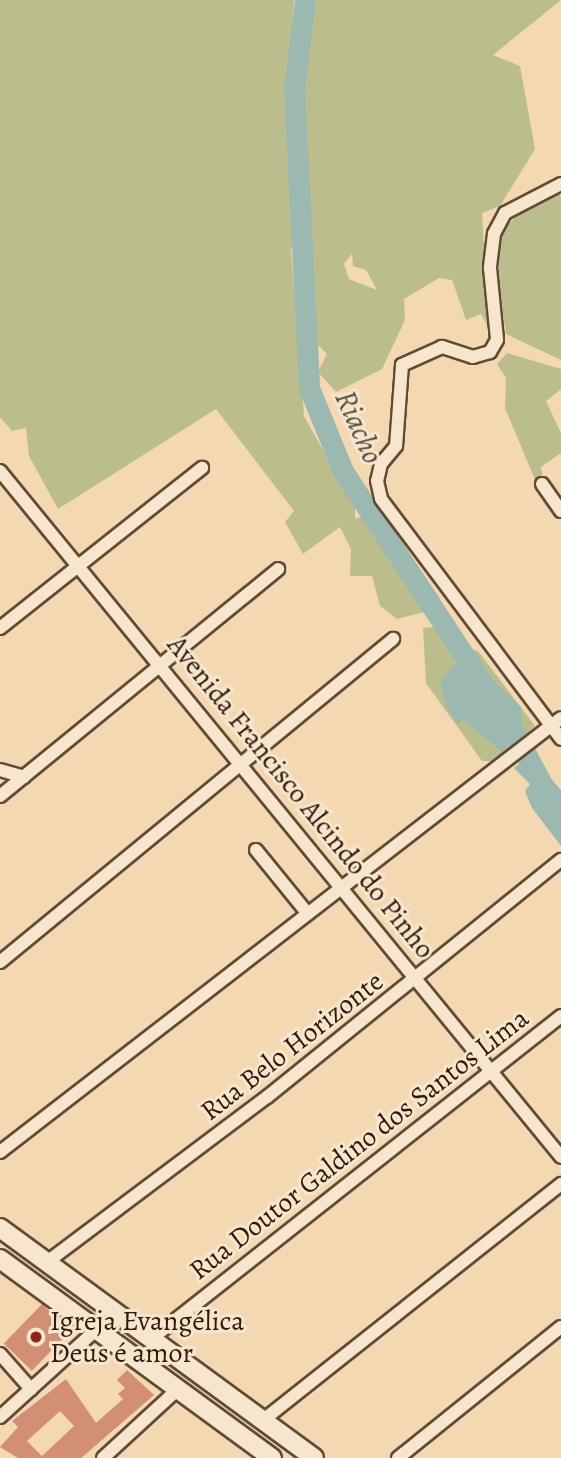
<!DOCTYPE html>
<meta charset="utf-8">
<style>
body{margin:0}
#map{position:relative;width:561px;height:1458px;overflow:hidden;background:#f3d8b2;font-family:Alegreya,serif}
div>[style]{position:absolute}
.green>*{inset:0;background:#bbbe8c}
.water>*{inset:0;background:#9bb9b0}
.river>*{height:21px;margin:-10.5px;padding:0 10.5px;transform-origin:10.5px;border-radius:10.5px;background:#9bb9b0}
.building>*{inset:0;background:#d38f76;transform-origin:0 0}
.roads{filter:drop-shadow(2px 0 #624a36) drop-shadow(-2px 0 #624a36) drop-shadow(0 2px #624a36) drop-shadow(0 -2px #624a36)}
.street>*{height:12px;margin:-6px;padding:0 6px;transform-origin:6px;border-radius:6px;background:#f7e6cd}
.secondary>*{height:18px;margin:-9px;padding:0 9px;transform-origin:9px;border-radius:9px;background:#f7e6cd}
.dots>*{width:19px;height:19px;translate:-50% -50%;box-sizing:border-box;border:4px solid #f7e6cd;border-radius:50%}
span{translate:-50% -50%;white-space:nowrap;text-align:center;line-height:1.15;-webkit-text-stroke:6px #f7e6cd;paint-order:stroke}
.street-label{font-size:28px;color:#311a0d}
.poi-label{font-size:28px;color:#311a0d}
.left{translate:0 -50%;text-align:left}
.water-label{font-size:30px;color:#514a3e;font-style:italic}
</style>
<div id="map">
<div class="green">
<i style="clip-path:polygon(0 0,294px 0,288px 119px,296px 233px,291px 249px,304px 416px,355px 507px,355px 519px,377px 510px,439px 597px,424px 612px,397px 619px,380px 606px,372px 576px,350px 576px,351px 549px,340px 527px,303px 554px,285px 522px,294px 511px,216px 409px,58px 509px,29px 456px,26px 428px,12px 431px,0 417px)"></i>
<i style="clip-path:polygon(evenodd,316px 0,561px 0,493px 55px,520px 66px,535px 149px,500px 206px,482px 213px,489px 329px,481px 314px,466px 320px,452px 280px,439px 278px,404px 299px,405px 320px,382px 369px,336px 392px,318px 372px,327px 354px,317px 344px,302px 94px,316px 0,352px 254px,353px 266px,366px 270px,377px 290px,349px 279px,344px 264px,352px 254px)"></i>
<i style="clip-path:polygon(557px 191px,561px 197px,561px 360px,506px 334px,495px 265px,502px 231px,526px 206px)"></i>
<i style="clip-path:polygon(507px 353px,561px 369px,561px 389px,546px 401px,561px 433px,561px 453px,541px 467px,543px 478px,536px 482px,505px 408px,506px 378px,497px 364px)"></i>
<i style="clip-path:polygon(437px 627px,450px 646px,478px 651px,535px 726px,496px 761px,482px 761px,426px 683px,423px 628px)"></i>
</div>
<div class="water">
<i style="clip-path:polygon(455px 664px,493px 681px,521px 707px,521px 730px,502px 752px,464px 720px,457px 723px,447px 708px,440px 681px)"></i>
<i style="clip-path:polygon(530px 755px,561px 790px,561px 846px,532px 808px,525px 791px,530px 784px,514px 768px)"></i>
</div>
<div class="river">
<i style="left:305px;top:0;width:90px;rotate:97deg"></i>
<i style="left:294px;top:89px;width:299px;rotate:87.1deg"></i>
<i style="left:309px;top:388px;width:90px;rotate:67.7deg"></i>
<i style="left:343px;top:471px;width:310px;rotate:56.7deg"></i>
<i style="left:513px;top:730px;width:101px;rotate:61.7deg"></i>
</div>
<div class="building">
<i style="left:42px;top:1304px;width:39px;height:55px;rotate:44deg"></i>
<i style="clip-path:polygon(evenodd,127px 1370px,154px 1395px,81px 1458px,18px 1458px,0 1447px,18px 1427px,12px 1421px,66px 1379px,96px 1423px,123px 1399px,118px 1394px,125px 1388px,117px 1380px,127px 1370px,60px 1411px,74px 1426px,42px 1456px,27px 1441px,60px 1411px)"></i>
</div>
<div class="roads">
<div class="street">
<i style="left:561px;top:184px;width:63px;rotate:152.6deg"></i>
<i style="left:505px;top:213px;width:24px;rotate:118deg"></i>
<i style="left:494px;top:234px;width:34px;rotate:97deg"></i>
<i style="left:490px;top:268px;width:72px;rotate:84.4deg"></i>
<i style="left:497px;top:340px;width:14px;rotate:120deg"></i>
<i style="left:490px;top:352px;width:18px;rotate:164deg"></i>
<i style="left:473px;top:357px;width:33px;rotate:-162deg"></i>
<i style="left:442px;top:347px;width:44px;rotate:155.8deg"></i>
<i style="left:402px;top:365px;width:81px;rotate:94.2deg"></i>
<i style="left:396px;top:446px;width:23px;rotate:130deg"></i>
<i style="left:381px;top:464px;width:17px;rotate:103deg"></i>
<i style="left:377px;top:481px;width:18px;rotate:77deg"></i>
<i style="left:381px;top:499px;width:300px;rotate:53.1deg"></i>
<i style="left:0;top:471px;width:886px;rotate:50.72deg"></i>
<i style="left:542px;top:484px;width:33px;rotate:55deg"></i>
<i style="left:0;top:628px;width:258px;rotate:-38.4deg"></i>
<i style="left:0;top:770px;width:25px;rotate:16deg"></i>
<i style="left:0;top:796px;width:359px;rotate:-39.2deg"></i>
<i style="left:256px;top:850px;width:82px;rotate:50.9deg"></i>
<i style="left:0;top:962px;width:509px;rotate:-39.42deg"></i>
<i style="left:0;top:1152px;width:709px;rotate:-37.73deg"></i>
<i style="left:47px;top:1262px;width:275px;rotate:-36.9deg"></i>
<i style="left:267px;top:1097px;width:378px;rotate:-38.9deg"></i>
<i style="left:155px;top:1336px;width:517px;rotate:-38.24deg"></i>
<i style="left:0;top:1354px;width:47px;rotate:48.5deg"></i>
<i style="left:0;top:1417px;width:130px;rotate:-42.2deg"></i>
<i style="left:262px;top:1421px;width:382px;rotate:-38.4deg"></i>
<i style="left:103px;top:1458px;width:102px;rotate:-42.6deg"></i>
<i style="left:398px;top:1458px;width:209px;rotate:-38.8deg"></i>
</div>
<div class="secondary">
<i style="left:0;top:1228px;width:389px;rotate:36.2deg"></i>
<i style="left:0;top:1259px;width:337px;rotate:36.2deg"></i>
</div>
</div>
<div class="dots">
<i style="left:36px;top:1337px;background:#8f2418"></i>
</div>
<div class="street-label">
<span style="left:301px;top:797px;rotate:51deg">Avenida Francisco Alcindo do Pinho</span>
<span style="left:292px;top:1046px;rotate:-38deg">Rua Belo Horizonte</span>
<span style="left:359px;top:1144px;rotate:-38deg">Rua Doutor Galdino dos Santos Lima</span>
</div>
<div class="poi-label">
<span class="left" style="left:50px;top:1337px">Igreja Evangélica<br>Deus é amor</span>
</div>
<div class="water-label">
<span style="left:359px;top:427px;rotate:66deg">Riacho</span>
</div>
</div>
